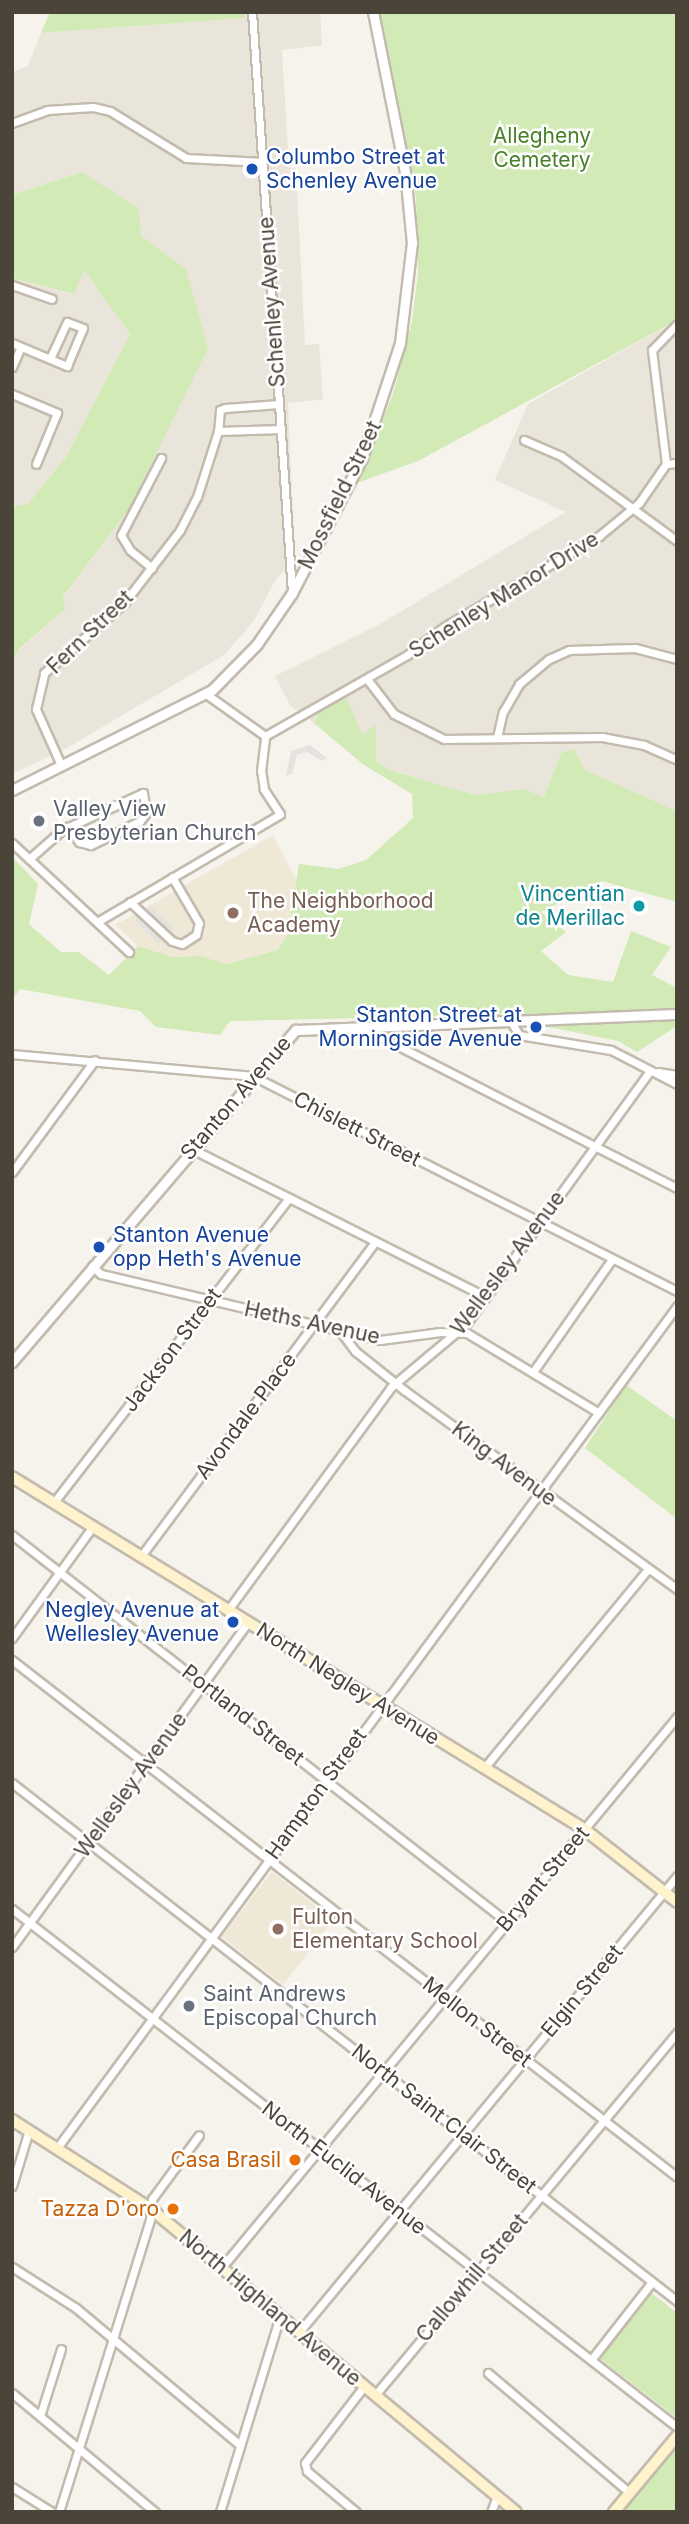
<!DOCTYPE html>
<style>
body{margin:0}
#map{position:relative;width:689px;height:2524px;overflow:hidden;background:#f6f3ec;font-family:Inter,sans-serif}
div>[style]{position:absolute}
.residential>*{inset:0;background:#eae5da}
.education>*{inset:0;background:#efe8d6;transform-origin:0 0}
.green>*{inset:0;background:#d2eab5}
.parking>*{inset:0;background:#e5e3e0;transform-origin:0 0}
.roads{filter:drop-shadow(2px 0 #c2bbae) drop-shadow(-2px 0 #c2bbae) drop-shadow(0 2px #c2bbae) drop-shadow(0 -2px #c2bbae)}
.minor>*{height:7px;margin:-3.5px;padding:0 3.5px;transform-origin:3.5px;border-radius:3.5px;background:#fff}
.tertiary>*{height:9px;margin:-4.5px;padding:0 4.5px;transform-origin:4.5px;border-radius:4.5px;background:#fff}
.secondary>*{height:10px;margin:-5px;padding:0 5px;transform-origin:5px;border-radius:5px;background:#fff3cd}
.dots>*{width:19px;height:19px;translate:-50% -50%;box-sizing:border-box;border:4px solid #fff;border-radius:50%}
span{translate:-50% -50%;white-space:nowrap;text-align:center;line-height:1.15;-webkit-text-stroke:5px #fff;paint-order:stroke}
.park-label{font-size:21px;color:#4a7f2a}
.transit-label{font-size:21px;color:#164399}
.left{translate:0 -50%;text-align:left}
.right{translate:-100% -50%;text-align:right}
.street-label{font-size:21px;color:#4b4439}
.worship-label{font-size:21px;color:#5b616d}
.culture-label{font-size:21px;color:#0d838f}
.education-label{font-size:21px;color:#785e54}
.food-label{font-size:21px;color:#c56008}
.frame{position:absolute;inset:0;border:14px solid #4b4439;pointer-events:none}
</style>
<div id="map">
<div class="residential">
<i style="clip-path:polygon(244px 12px,320px 12px,322px 45px,282px 50px,289px 168px,296px 168px,305px 345px,319px 344px,323px 399px,288px 403px,295px 560px,276px 579px,253px 622px,224px 655px,67px 748px,12px 774px,12px 664px,19px 650px,65px 609px,63px 598px,129px 509px,186px 269px,141px 236px,82px 172px,12px 195px,12px 72px,28px 66px,41px 33px,244px 18px)"></i>
<i style="clip-path:polygon(84px 269px,130px 334px,66px 457px,28px 504px,12px 507px,12px 278px,73px 294px)"></i>
<i style="clip-path:polygon(677px 320px,677px 811px,585px 770px,561px 753px,545px 798px,523px 789px,475px 795px,389px 770px,376px 761px,376px 726px,362px 734px,319px 710px,314px 723px,290px 705px,275px 676px,382px 623px,566px 512px,495px 480px,528px 404px)"></i>
</div>
<div class="education">
<i style="clip-path:polygon(273px 835px,296px 880px,293px 928px,277px 950px,227px 964px,200px 956px,173px 957px,138px 946px,115px 925px)"></i>
<i style="left:272px;top:1872px;width:78px;height:82px;rotate:38deg"></i>
</div>
<div class="green">
<i style="clip-path:polygon(50px 12px,244px 12px,244px 18px,41px 33px)"></i>
<i style="clip-path:polygon(379px 12px,677px 12px,677px 320px,418px 461px,357px 483px,393px 394px,412px 321px,418px 274px,416px 198px)"></i>
<i style="clip-path:polygon(82px 172px,139px 209px,141px 236px,186px 269px,208px 348px,129px 509px,63px 597px,65px 609px,19px 649px,12px 664px,12px 507px,28px 504px,66px 457px,130px 334px,84px 270px,74px 294px,12px 278px,12px 195px)"></i>
<i style="clip-path:polygon(346px 697px,362px 734px,376px 725px,376px 761px,389px 770px,475px 795px,523px 789px,544px 797px,561px 753px,574px 749px,585px 770px,677px 811px,677px 902px,602px 881px,541px 912px,566px 932px,541px 951px,568px 975px,613px 982px,631px 931px,671px 947px,652px 975px,677px 988px,677px 1026px,637px 1052px,618px 1041px,489px 1015px,230px 1021px,220px 1035px,156px 1027px,140px 1011px,20px 989px,12px 999px,14px 859px,38px 884px,29px 924px,61px 952px,79px 952px,109px 975px,138px 946px,173px 957px,200px 956px,227px 964px,277px 950px,293px 928px,291px 913px,299px 864px,338px 869px,366px 860px,413px 818px,412px 794px,364px 765px,314px 723px,319px 710px)"></i>
<i style="clip-path:polygon(626px 1385px,677px 1421px,677px 1519px,585px 1448px)"></i>
<i style="clip-path:polygon(650px 2292px,677px 2313px,677px 2418px,598px 2357px)"></i>
<i style="clip-path:polygon(677px 2436px,677px 2512px,614px 2512px)"></i>
</div>
<div class="parking">
<i style="clip-path:polygon(310px 745px,327px 758px,322px 761px,307px 752px,297px 755px,292px 774px,286px 776px,291px 751px)"></i>
<i style="left:150px;top:905px;width:33px;height:22px;rotate:44deg"></i>
</div>
<div class="roads">
<div class="minor">
<i style="left:252px;top:12px;width:582px;rotate:86.06deg"></i>
<i style="left:12px;top:123px;width:37px;rotate:-20deg"></i>
<i style="left:47px;top:110px;width:46px;rotate:-3.7deg"></i>
<i style="left:93px;top:107px;width:17px;rotate:13deg"></i>
<i style="left:110px;top:111px;width:89px;rotate:31.7deg"></i>
<i style="left:186px;top:158px;width:77px;rotate:3deg"></i>
<i style="left:12px;top:285px;width:42px;rotate:19.3deg"></i>
<i style="left:12px;top:343px;width:60px;rotate:22.7deg"></i>
<i style="left:67px;top:366px;width:41px;rotate:-67.2deg"></i>
<i style="left:83px;top:328px;width:17px;rotate:-159deg"></i>
<i style="left:67px;top:322px;width:40px;rotate:115deg"></i>
<i style="left:12px;top:367px;width:22px;rotate:-66deg"></i>
<i style="left:12px;top:394px;width:49px;rotate:22.9deg"></i>
<i style="left:57px;top:413px;width:55px;rotate:112.4deg"></i>
<i style="left:279px;top:404px;width:54px;rotate:175.8deg"></i>
<i style="left:225px;top:408px;width:5px;rotate:158deg"></i>
<i style="left:220px;top:410px;width:21px;rotate:95deg"></i>
<i style="left:218px;top:431px;width:63px;rotate:-1.8deg"></i>
<i style="left:524px;top:440px;width:40px;rotate:23.4deg"></i>
<i style="left:561px;top:456px;width:144px;rotate:36.2deg"></i>
<i style="left:666px;top:464px;width:11px;rotate:-5deg"></i>
<i style="left:152px;top:568px;width:28px;rotate:-141deg"></i>
<i style="left:130px;top:550px;width:17px;rotate:-121deg"></i>
<i style="left:121px;top:535px;width:87px;rotate:-62.5deg"></i>
<i style="left:367px;top:679px;width:44px;rotate:52.4deg"></i>
<i style="left:394px;top:714px;width:56px;rotate:26.6deg"></i>
<i style="left:444px;top:739px;width:158px;rotate:-0.7deg"></i>
<i style="left:602px;top:737px;width:43px;rotate:10.8deg"></i>
<i style="left:644px;top:745px;width:36px;rotate:24deg"></i>
<i style="left:206px;top:694px;width:72px;rotate:35.4deg"></i>
<i style="left:497px;top:737px;width:26px;rotate:-77deg"></i>
<i style="left:503px;top:712px;width:32px;rotate:-60deg"></i>
<i style="left:519px;top:684px;width:39px;rotate:-40deg"></i>
<i style="left:549px;top:659px;width:22px;rotate:-24deg"></i>
<i style="left:569px;top:650px;width:66px;rotate:-1.7deg"></i>
<i style="left:635px;top:648px;width:43px;rotate:14.7deg"></i>
<i style="left:61px;top:765px;width:61px;rotate:-114.1deg"></i>
<i style="left:36px;top:709px;width:37px;rotate:-77deg"></i>
<i style="left:44px;top:673px;width:106px;rotate:-41.2deg"></i>
<i style="left:124px;top:603px;width:92px;rotate:-52.5deg"></i>
<i style="left:180px;top:530px;width:37px;rotate:-63deg"></i>
<i style="left:197px;top:497px;width:69px;rotate:-72.3deg"></i>
<i style="left:12px;top:843px;width:160px;rotate:43deg"></i>
<i style="left:29px;top:859px;width:44px;rotate:-41.3deg"></i>
<i style="left:62px;top:830px;width:89px;rotate:-24.6deg"></i>
<i style="left:143px;top:793px;width:20px;rotate:81deg"></i>
<i style="left:146px;top:813px;width:10px;rotate:127deg"></i>
<i style="left:140px;top:821px;width:55px;rotate:153.9deg"></i>
<i style="left:91px;top:845px;width:12px;rotate:-166deg"></i>
<i style="left:79px;top:842px;width:19px;rotate:-126deg"></i>
<i style="left:130px;top:902px;width:57px;rotate:42.9deg"></i>
<i style="left:172px;top:941px;width:10px;rotate:17deg"></i>
<i style="left:182px;top:944px;width:17px;rotate:-33deg"></i>
<i style="left:196px;top:935px;width:12px;rotate:-76deg"></i>
<i style="left:199px;top:923px;width:53px;rotate:-120.4deg"></i>
<i style="left:97px;top:922px;width:212px;rotate:-30.5deg"></i>
<i style="left:280px;top:814px;width:30px;rotate:-123deg"></i>
<i style="left:264px;top:789px;width:18px;rotate:-99deg"></i>
<i style="left:261px;top:771px;width:35px;rotate:-83deg"></i>
<i style="left:265px;top:736px;width:163px;rotate:-29.7deg"></i>
<i style="left:407px;top:655px;width:46px;rotate:-37.1deg"></i>
<i style="left:444px;top:627px;width:180px;rotate:-30.4deg"></i>
<i style="left:599px;top:536px;width:52px;rotate:-39.5deg"></i>
<i style="left:639px;top:503px;width:47px;rotate:-55.3deg"></i>
<i style="left:666px;top:464px;width:115px;rotate:-97deg"></i>
<i style="left:652px;top:350px;width:36px;rotate:-46deg"></i>
<i style="left:511px;top:1022px;width:15px;rotate:58deg"></i>
<i style="left:519px;top:1035px;width:93px;rotate:9.3deg"></i>
<i style="left:611px;top:1050px;width:74px;rotate:27.3deg"></i>
<i style="left:363px;top:1028px;width:352px;rotate:27deg"></i>
<i style="left:12px;top:1054px;width:242px;rotate:5.2deg"></i>
<i style="left:253px;top:1076px;width:475px;rotate:26.9deg"></i>
<i style="left:658px;top:1072px;width:19px;rotate:9deg"></i>
<i style="left:192px;top:1149px;width:329px;rotate:26.7deg"></i>
<i style="left:12px;top:1172px;width:139px;rotate:-53.5deg"></i>
<i style="left:92px;top:1266px;width:12px;rotate:42deg"></i>
<i style="left:101px;top:1274px;width:287px;rotate:13.3deg"></i>
<i style="left:380px;top:1340px;width:61px;rotate:-7.6deg"></i>
<i style="left:440px;top:1332px;width:27px;rotate:2deg"></i>
<i style="left:467px;top:1333px;width:154px;rotate:31.2deg"></i>
<i style="left:340px;top:1331px;width:25px;rotate:53deg"></i>
<i style="left:355px;top:1351px;width:63px;rotate:38.5deg"></i>
<i style="left:404px;top:1390px;width:338px;rotate:36.1deg"></i>
<i style="left:533px;top:1372px;width:138px;rotate:-55deg"></i>
<i style="left:54px;top:1502px;width:384px;rotate:-52.3deg"></i>
<i style="left:12px;top:1535px;width:628px;rotate:38.02deg"></i>
<i style="left:141px;top:1556px;width:392px;rotate:-53.3deg"></i>
<i style="left:228px;top:1610px;width:276px;rotate:-53.8deg"></i>
<i style="left:391px;top:1387px;width:98px;rotate:-40deg"></i>
<i style="left:466px;top:1324px;width:313px;rotate:-54deg"></i>
<i style="left:12px;top:1638px;width:138px;rotate:-54.1deg"></i>
<i style="left:12px;top:1660px;width:842px;rotate:37.86deg"></i>
<i style="left:484px;top:1768px;width:256px;rotate:-50.5deg"></i>
<i style="left:12px;top:1783px;width:843px;rotate:37.92deg"></i>
<i style="left:12px;top:1909px;width:843px;rotate:37.92deg"></i>
<i style="left:12px;top:1947px;width:402px;rotate:-54deg"></i>
<i style="left:57px;top:2148px;width:1046px;rotate:-53.63deg"></i>
<i style="left:12px;top:2186px;width:59px;rotate:-73.1deg"></i>
<i style="left:12px;top:2267px;width:76px;rotate:32.6deg"></i>
<i style="left:76px;top:2308px;width:214px;rotate:39.9deg"></i>
<i style="left:222px;top:2267px;width:714px;rotate:-50.4deg"></i>
<i style="left:299px;top:2332px;width:592px;rotate:-50.34deg"></i>
<i style="left:591px;top:2360px;width:99px;rotate:-52deg"></i>
<i style="left:488px;top:2373px;width:186px;rotate:40.2deg"></i>
<i style="left:12px;top:2393px;width:186px;rotate:39.8deg"></i>
<i style="left:375px;top:2395px;width:472px;rotate:-50.2deg"></i>
<i style="left:40px;top:2416px;width:70px;rotate:-72.6deg"></i>
<i style="left:12px;top:2487px;width:47px;rotate:32deg"></i>
<i style="left:59px;top:2512px;width:307px;rotate:-72.7deg"></i>
<i style="left:150px;top:2219px;width:20px;rotate:-84deg"></i>
<i style="left:152px;top:2199px;width:79px;rotate:-53.7deg"></i>
<i style="left:220px;top:2512px;width:205px;rotate:-73deg"></i>
<i style="left:356px;top:2512px;width:64px;rotate:-140.1deg"></i>
<i style="left:307px;top:2471px;width:8px;rotate:-104deg"></i>
<i style="left:305px;top:2463px;width:97px;rotate:-52.5deg"></i>
<i style="left:491px;top:2512px;width:17px;rotate:-69deg"></i>
</div>
<div class="tertiary">
<i style="left:12px;top:790px;width:224px;rotate:-26.6deg"></i>
<i style="left:212px;top:690px;width:64px;rotate:-45.6deg"></i>
<i style="left:257px;top:644px;width:62px;rotate:-55.5deg"></i>
<i style="left:292px;top:593px;width:152px;rotate:-62.6deg"></i>
<i style="left:362px;top:458px;width:121px;rotate:-71.7deg"></i>
<i style="left:400px;top:343px;width:101px;rotate:-83.2deg"></i>
<i style="left:412px;top:243px;width:71px;rotate:-95.6deg"></i>
<i style="left:405px;top:172px;width:163px;rotate:-101.3deg"></i>
<i style="left:12px;top:1362px;width:437px;rotate:-49.5deg"></i>
<i style="left:296px;top:1030px;width:381px;rotate:-2.4deg"></i>
</div>
<div class="secondary">
<i style="left:12px;top:1477px;width:672px;rotate:31.61deg"></i>
<i style="left:584px;top:1829px;width:118px;rotate:38.1deg"></i>
<i style="left:12px;top:2120px;width:165px;rotate:32.6deg"></i>
<i style="left:151px;top:2209px;width:474px;rotate:39.7deg"></i>
<i style="left:614px;top:2512px;width:99px;rotate:-50.3deg"></i>
</div>
</div>
<div class="dots">
<i style="left:252px;top:169px;background:#1a4fb4"></i>
<i style="left:39px;top:821px;background:#6b7280"></i>
<i style="left:639px;top:906px;background:#0f9aa8"></i>
<i style="left:233px;top:913px;background:#8d6e63"></i>
<i style="left:536px;top:1027px;background:#1a4fb4"></i>
<i style="left:99px;top:1247px;background:#1a4fb4"></i>
<i style="left:233px;top:1622px;background:#1a4fb4"></i>
<i style="left:278px;top:1929px;background:#8d6e63"></i>
<i style="left:189px;top:2006px;background:#6b7280"></i>
<i style="left:295px;top:2160px;background:#e8710a"></i>
<i style="left:173px;top:2209px;background:#e8710a"></i>
</div>
<div class="park-label">
<span style="left:542px;top:148px">Allegheny<br>Cemetery</span>
</div>
<div class="transit-label">
<span class="left" style="left:266px;top:169px">Columbo Street at<br>Schenley Avenue</span>
<span class="right" style="left:522px;top:1027px">Stanton Street at<br>Morningside Avenue</span>
<span class="left" style="left:113px;top:1247px">Stanton Avenue<br>opp Heth's Avenue</span>
<span class="right" style="left:219px;top:1622px">Negley Avenue at<br>Wellesley Avenue</span>
</div>
<div class="street-label">
<span style="left:272px;top:302px;rotate:-94deg">Schenley Avenue</span>
<span style="left:340px;top:495px;rotate:-64deg">Mossfield Street</span>
<span style="left:504px;top:595px;rotate:-32deg">Schenley Manor Drive</span>
<span style="left:90px;top:632px;rotate:-44deg">Fern Street</span>
<span style="left:236px;top:1098px;rotate:-49deg">Stanton Avenue</span>
<span style="left:357px;top:1129px;rotate:27deg">Chislett Street</span>
<span style="left:508px;top:1263px;rotate:-53deg">Wellesley Avenue</span>
<span style="left:312px;top:1323px;rotate:12deg">Heths Avenue</span>
<span style="left:172px;top:1350px;rotate:-53deg">Jackson Street</span>
<span style="left:246px;top:1416px;rotate:-53deg">Avondale Place</span>
<span style="left:504px;top:1464px;rotate:37deg">King Avenue</span>
<span style="left:348px;top:1684px;rotate:32deg">North Negley Avenue</span>
<span style="left:243px;top:1715px;rotate:38deg">Portland Street</span>
<span style="left:131px;top:1785px;rotate:-54deg">Wellesley Avenue</span>
<span style="left:316px;top:1794px;rotate:-54deg">Hampton Street</span>
<span style="left:543px;top:1879px;rotate:-50deg">Bryant Street</span>
<span style="left:582px;top:1991px;rotate:-50deg">Elgin Street</span>
<span style="left:477px;top:2022px;rotate:38deg">Mellon Street</span>
<span style="left:444px;top:2119px;rotate:38deg">North Saint Clair Street</span>
<span style="left:344px;top:2168px;rotate:38deg">North Euclid Avenue</span>
<span style="left:472px;top:2278px;rotate:-50deg">Callowhill Street</span>
<span style="left:270px;top:2308px;rotate:40deg">North Highland Avenue</span>
</div>
<div class="worship-label">
<span class="left" style="left:53px;top:821px">Valley View<br>Presbyterian Church</span>
<span class="left" style="left:203px;top:2006px">Saint Andrews<br>Episcopal Church</span>
</div>
<div class="culture-label">
<span class="right" style="left:625px;top:906px">Vincentian<br>de Merillac</span>
</div>
<div class="education-label">
<span class="left" style="left:247px;top:913px">The Neighborhood<br>Academy</span>
<span class="left" style="left:292px;top:1929px">Fulton<br>Elementary School</span>
</div>
<div class="food-label">
<span class="right" style="left:281px;top:2160px">Casa Brasil</span>
<span class="right" style="left:159px;top:2209px">Tazza D'oro</span>
</div>
<div class="frame"></div>
</div>
